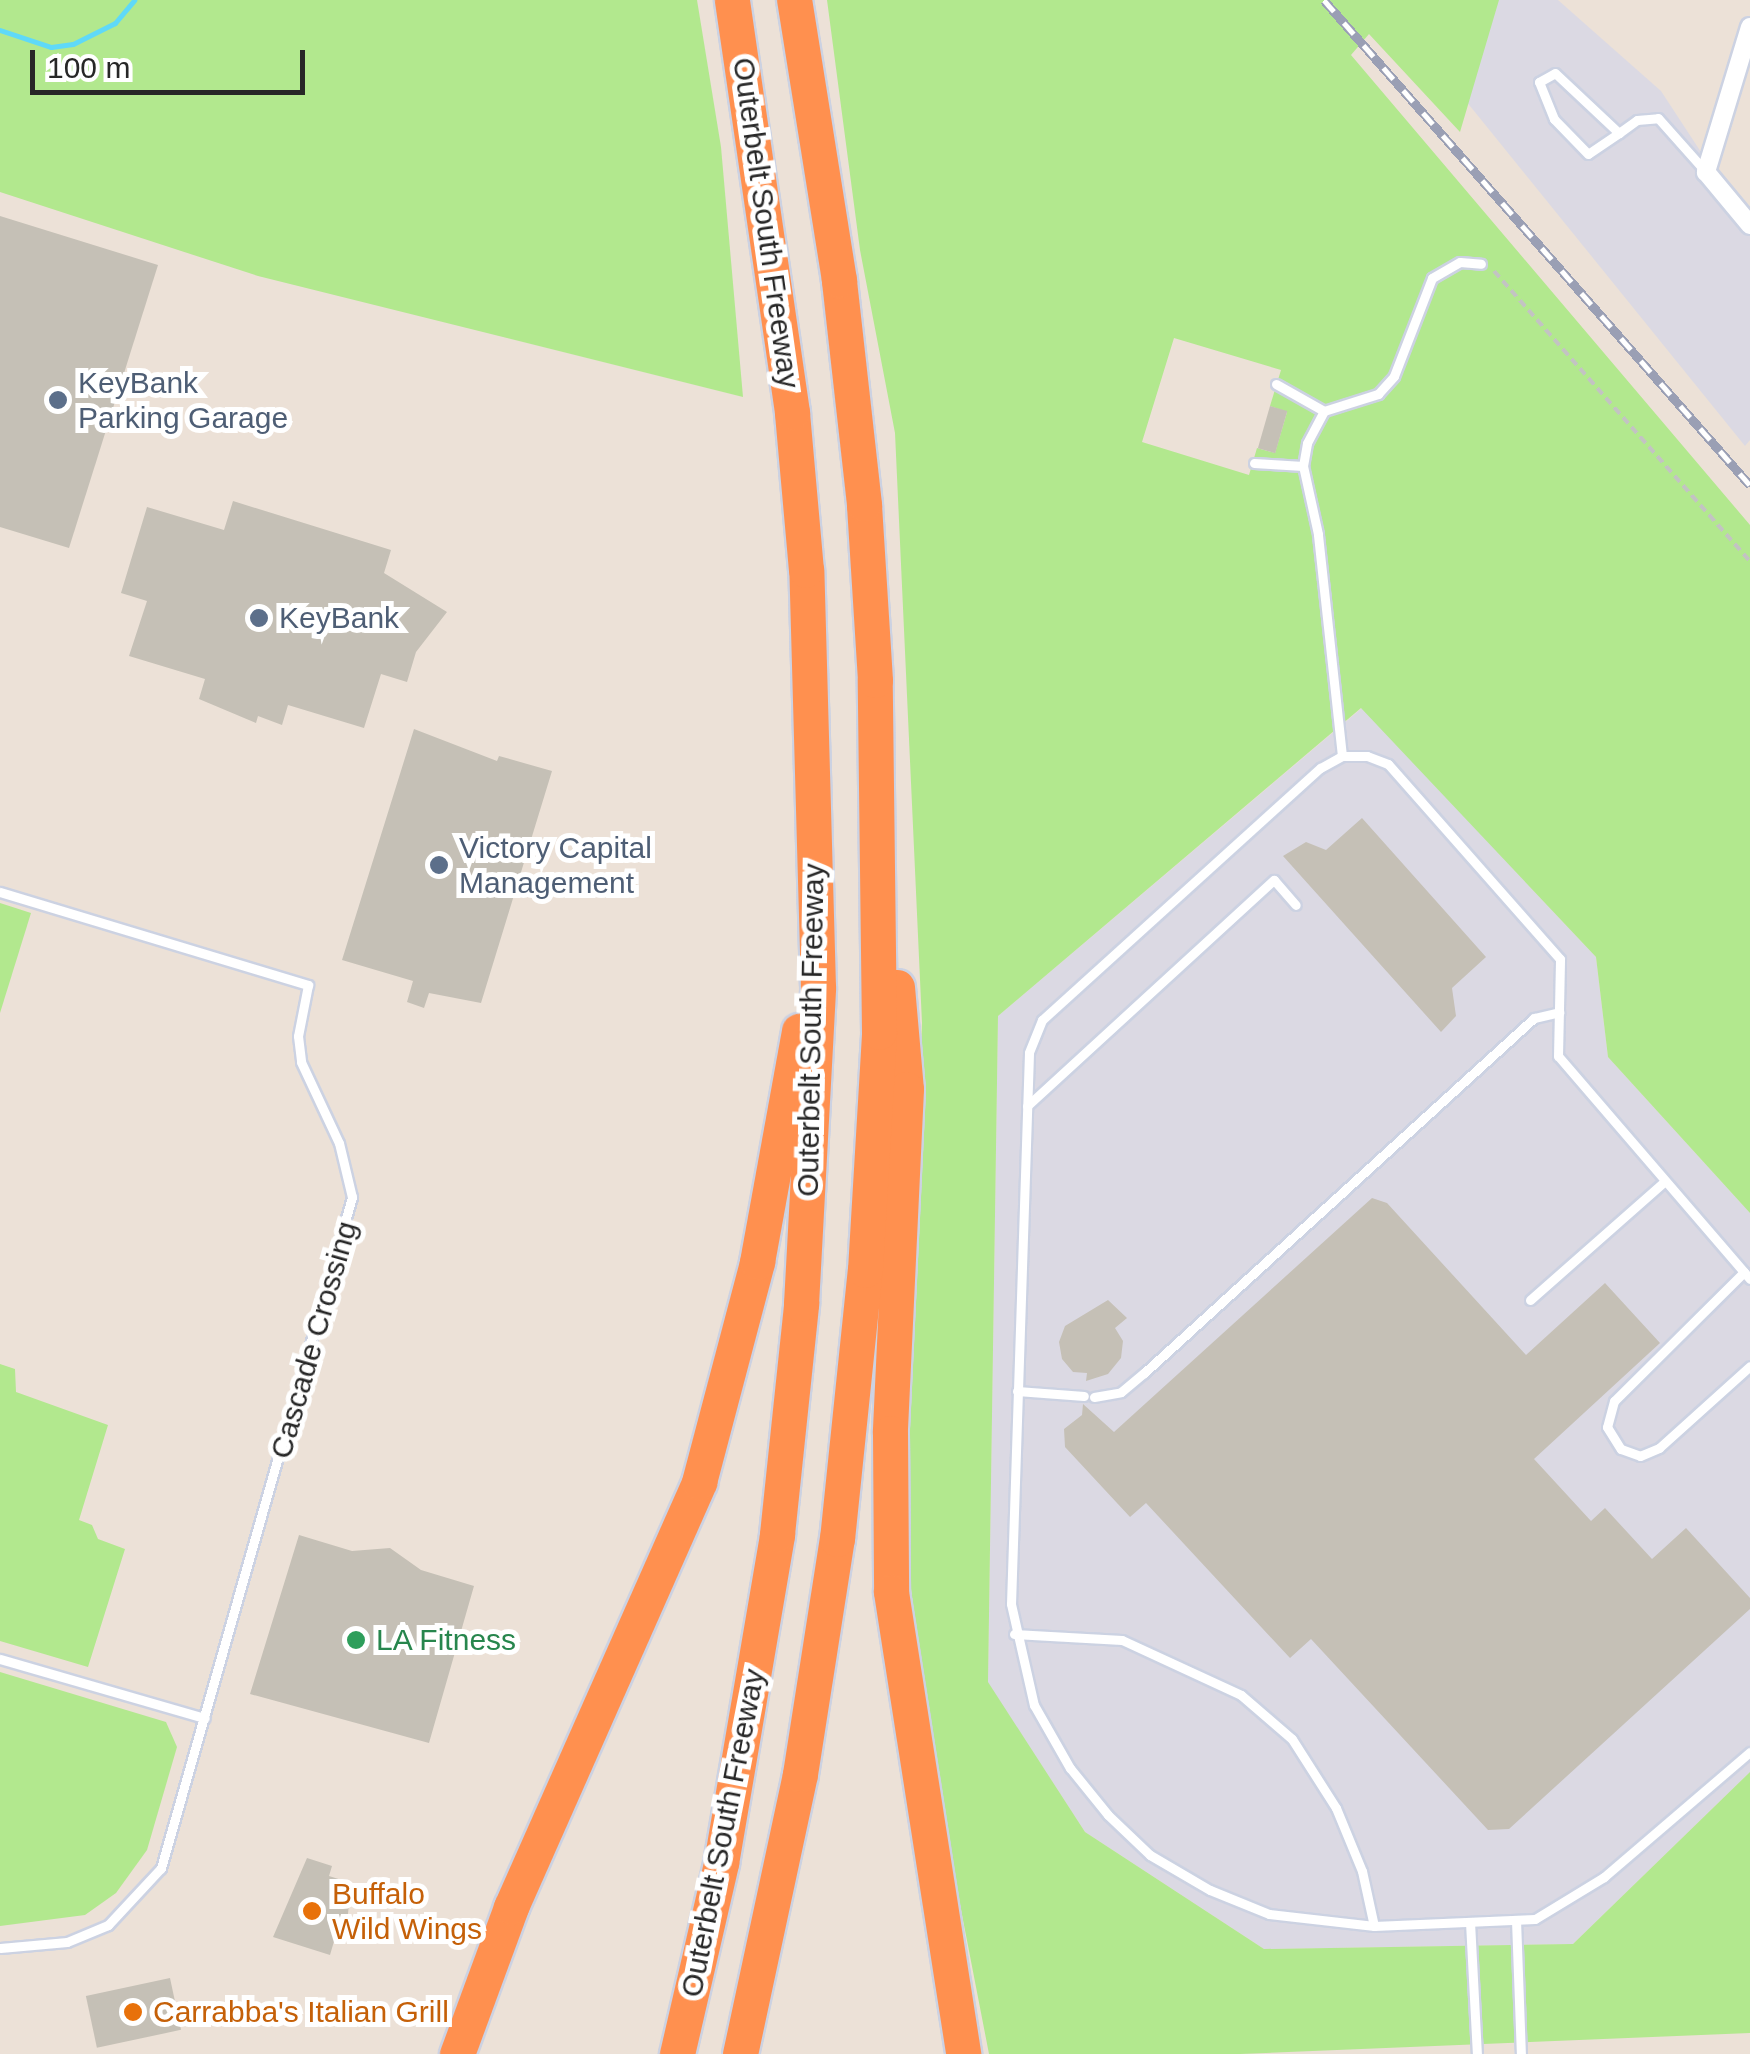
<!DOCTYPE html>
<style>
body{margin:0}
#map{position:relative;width:1750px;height:2054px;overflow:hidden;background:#ece1d7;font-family:Arial,sans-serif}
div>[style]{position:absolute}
.industrial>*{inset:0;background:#dbd9e3}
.green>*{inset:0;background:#b2e88e}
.stream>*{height:5px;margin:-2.5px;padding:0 2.5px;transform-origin:2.5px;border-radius:2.5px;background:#5fd9f8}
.building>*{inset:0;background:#c5c0b6;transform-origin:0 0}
.path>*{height:4px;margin-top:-2px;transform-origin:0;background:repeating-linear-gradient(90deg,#c3c3c3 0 8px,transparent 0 13px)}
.roads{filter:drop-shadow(2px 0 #ccd2e2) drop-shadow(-2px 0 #ccd2e2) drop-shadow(0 2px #ccd2e2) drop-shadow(0 -2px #ccd2e2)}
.lane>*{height:9px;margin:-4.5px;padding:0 4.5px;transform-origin:4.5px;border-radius:4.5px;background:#fff}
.street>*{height:18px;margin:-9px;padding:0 9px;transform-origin:9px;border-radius:9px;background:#fff}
.highway>*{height:35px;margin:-17.5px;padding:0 17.5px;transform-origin:17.5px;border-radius:17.5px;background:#ff904f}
.rail>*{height:9px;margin-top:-4.5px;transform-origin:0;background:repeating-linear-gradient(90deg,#fff 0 15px,#9a9fb4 0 30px);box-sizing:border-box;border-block:2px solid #9a9fb4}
.dots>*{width:28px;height:28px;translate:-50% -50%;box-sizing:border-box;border:5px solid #fff;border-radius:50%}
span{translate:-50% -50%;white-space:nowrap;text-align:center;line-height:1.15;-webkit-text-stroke:10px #fff;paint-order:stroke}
.street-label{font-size:30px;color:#272727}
.service-label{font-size:30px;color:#4e5e75}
.left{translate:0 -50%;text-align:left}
.leisure-label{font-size:30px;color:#27864d}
.food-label{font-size:30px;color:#c56008}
.scale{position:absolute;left:30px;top:50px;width:275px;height:45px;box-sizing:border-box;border:5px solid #272727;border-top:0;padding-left:12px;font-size:30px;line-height:35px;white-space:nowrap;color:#272727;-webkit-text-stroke:8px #fff;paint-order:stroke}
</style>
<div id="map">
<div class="industrial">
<i style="clip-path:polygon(1393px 0,1558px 0,1661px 91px,1750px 227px,1750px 440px,1745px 446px,1390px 7px)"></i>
<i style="clip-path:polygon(1362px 708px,1596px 957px,1608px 1057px,1750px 1213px,1750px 1772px,1573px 1944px,1264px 1949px,1085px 1832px,988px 1683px,998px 1016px)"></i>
</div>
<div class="green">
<i style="clip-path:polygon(0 0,697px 0,721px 147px,743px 397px,258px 276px,0 192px)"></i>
<i style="clip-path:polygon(evenodd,827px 0,1499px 0,1460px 132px,1369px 34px,1351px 55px,1750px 525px,1750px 1213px,1608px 1057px,1596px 957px,1361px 708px,998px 1016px,988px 1682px,1085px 1832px,1264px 1949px,1573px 1944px,1750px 1772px,1750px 2033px,1240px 2054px,989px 2054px,932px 1760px,903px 1524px,922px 1023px,895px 433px,860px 250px,827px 0,1174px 338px,1281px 370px,1270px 406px,1287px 412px,1275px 453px,1257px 448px,1249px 475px,1142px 442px,1174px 338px)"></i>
<i style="clip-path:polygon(0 903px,31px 913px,0 1013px)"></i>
<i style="clip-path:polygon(0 1364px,15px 1369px,16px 1392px,108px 1425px,79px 1520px,92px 1525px,98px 1539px,125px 1549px,88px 1667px,0 1641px)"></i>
<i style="clip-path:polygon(0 1672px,166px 1722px,177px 1747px,147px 1850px,116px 1893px,85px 1915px,0 1926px)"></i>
</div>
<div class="stream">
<i style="left:0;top:30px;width:54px;rotate:18.4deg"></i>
<i style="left:51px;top:47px;width:22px;rotate:-8deg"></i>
<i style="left:73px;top:44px;width:47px;rotate:-26.6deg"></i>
<i style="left:115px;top:23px;width:30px;rotate:-50deg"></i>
</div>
<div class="building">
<i style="clip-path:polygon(0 216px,158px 265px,69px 548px,0 527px)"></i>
<i style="left:1270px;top:406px;width:18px;height:44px;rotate:16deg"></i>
<i style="clip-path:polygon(233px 501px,391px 550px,384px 573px,447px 612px,416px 652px,407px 682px,381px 674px,364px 728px,288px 705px,282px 725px,258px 716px,256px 723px,199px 699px,205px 679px,129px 656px,147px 601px,121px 593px,147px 507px,224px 530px)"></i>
<i style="clip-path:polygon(414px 729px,497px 761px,499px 756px,552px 771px,481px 1003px,429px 993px,424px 1008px,407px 1002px,413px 981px,342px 960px)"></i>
<i style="clip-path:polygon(1362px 818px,1486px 957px,1452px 988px,1456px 1016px,1441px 1032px,1283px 856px,1306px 842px,1326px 850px)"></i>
<i style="clip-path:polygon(1372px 1198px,1387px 1203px,1526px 1355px,1605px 1283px,1660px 1343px,1534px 1459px,1591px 1521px,1605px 1508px,1652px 1559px,1686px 1528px,1750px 1598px,1750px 1609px,1509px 1829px,1488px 1830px,1311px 1639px,1290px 1658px,1146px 1503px,1130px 1517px,1065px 1447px,1064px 1429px,1082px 1415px,1083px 1404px,1114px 1432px)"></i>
<i style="clip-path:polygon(1108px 1300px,1127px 1318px,1115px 1328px,1123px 1341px,1121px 1358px,1108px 1374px,1086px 1381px,1087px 1373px,1073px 1372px,1062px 1359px,1059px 1342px,1065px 1326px)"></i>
<i style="clip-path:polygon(299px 1535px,352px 1551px,390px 1548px,421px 1570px,474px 1586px,429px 1743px,250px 1694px)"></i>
<i style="clip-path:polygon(307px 1858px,332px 1866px,329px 1876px,351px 1883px,347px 1924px,340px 1921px,330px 1955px,273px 1937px)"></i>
<i style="left:170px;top:1978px;width:53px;height:86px;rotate:78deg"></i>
</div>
<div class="path">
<i style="left:1494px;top:271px;width:387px;rotate:48.6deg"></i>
</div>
<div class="roads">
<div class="lane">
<i style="left:1619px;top:133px;width:37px;rotate:146deg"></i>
<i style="left:1588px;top:154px;width:49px;rotate:-134.2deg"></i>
<i style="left:1554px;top:119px;width:40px;rotate:-112deg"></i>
<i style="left:1539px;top:82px;width:18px;rotate:-29deg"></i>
<i style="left:1555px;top:73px;width:88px;rotate:43.2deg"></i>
<i style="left:1619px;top:133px;width:22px;rotate:-36deg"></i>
<i style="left:1637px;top:120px;width:21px;rotate:-5deg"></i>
<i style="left:1658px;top:118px;width:72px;rotate:48.4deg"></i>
<i style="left:1276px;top:384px;width:55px;rotate:29.4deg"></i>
<i style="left:1254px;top:463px;width:49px;rotate:3.5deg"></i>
<i style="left:1342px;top:756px;width:223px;rotate:-96.2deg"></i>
<i style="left:1318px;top:534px;width:70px;rotate:-102.4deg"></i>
<i style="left:1303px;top:466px;width:23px;rotate:-80deg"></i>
<i style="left:1307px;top:443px;width:36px;rotate:-62deg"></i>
<i style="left:1324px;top:411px;width:57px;rotate:-17.5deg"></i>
<i style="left:1378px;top:394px;width:24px;rotate:-48deg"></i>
<i style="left:1394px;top:376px;width:105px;rotate:-68.8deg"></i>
<i style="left:1432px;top:278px;width:32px;rotate:-30deg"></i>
<i style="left:1460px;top:262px;width:21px;rotate:5deg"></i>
<i style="left:0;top:892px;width:322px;rotate:16.8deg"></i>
<i style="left:308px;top:985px;width:52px;rotate:101.1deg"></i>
<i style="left:298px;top:1036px;width:26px;rotate:83deg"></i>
<i style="left:301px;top:1062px;width:89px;rotate:64.9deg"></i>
<i style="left:339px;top:1143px;width:56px;rotate:76.5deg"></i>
<i style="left:352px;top:1197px;width:698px;rotate:105.89deg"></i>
<i style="left:161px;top:1868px;width:78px;rotate:132.9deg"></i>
<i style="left:108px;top:1925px;width:44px;rotate:157.5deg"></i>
<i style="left:67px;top:1942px;width:67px;rotate:174.9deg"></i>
<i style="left:1027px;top:1106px;width:335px;rotate:-42.5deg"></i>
<i style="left:1274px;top:880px;width:33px;rotate:49deg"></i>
<i style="left:1744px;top:1272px;width:183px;rotate:135.2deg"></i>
<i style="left:1614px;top:1401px;width:27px;rotate:105deg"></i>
<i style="left:1607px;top:1427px;width:26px;rotate:58deg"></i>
<i style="left:1621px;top:1449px;width:20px;rotate:20deg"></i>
<i style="left:1640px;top:1456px;width:21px;rotate:-23deg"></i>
<i style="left:1659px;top:1448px;width:122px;rotate:-42deg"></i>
<i style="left:1750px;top:1279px;width:294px;rotate:-130.7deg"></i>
<i style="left:1558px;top:1056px;width:97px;rotate:-88.8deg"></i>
<i style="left:1560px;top:959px;width:260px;rotate:-131.4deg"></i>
<i style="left:1388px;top:764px;width:22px;rotate:-159deg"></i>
<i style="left:1367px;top:756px;width:25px;rotate:180deg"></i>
<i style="left:1342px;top:756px;width:25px;rotate:151deg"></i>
<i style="left:1320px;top:768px;width:375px;rotate:137.8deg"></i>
<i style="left:1042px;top:1020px;width:35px;rotate:112deg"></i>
<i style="left:1029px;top:1053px;width:551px;rotate:91.87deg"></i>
<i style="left:1011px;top:1604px;width:104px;rotate:77.2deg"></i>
<i style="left:1034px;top:1705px;width:73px;rotate:60.3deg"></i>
<i style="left:1070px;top:1768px;width:60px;rotate:51deg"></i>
<i style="left:1108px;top:1815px;width:58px;rotate:43.6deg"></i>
<i style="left:1150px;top:1855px;width:69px;rotate:30.3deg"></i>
<i style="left:1210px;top:1890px;width:64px;rotate:22.1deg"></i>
<i style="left:1269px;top:1914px;width:106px;rotate:6.5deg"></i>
<i style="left:1374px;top:1926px;width:161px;rotate:-2.5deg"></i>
<i style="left:1535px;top:1919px;width:81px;rotate:-31.3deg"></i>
<i style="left:1604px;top:1877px;width:192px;rotate:-40.6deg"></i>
<i style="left:1530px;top:1300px;width:179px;rotate:-41.4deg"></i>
<i style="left:1017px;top:1391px;width:67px;rotate:4.3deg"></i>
<i style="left:1094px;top:1397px;width:27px;rotate:-10deg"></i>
<i style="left:1121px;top:1392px;width:30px;rotate:-40deg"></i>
<i style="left:1144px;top:1373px;width:527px;rotate:-42.31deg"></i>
<i style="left:1534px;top:1018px;width:26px;rotate:-13deg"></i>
<i style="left:1014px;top:1634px;width:108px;rotate:3.2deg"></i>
<i style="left:1122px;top:1640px;width:131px;rotate:24.8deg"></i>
<i style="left:1241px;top:1695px;width:67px;rotate:40.8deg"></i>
<i style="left:1292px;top:1739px;width:82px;rotate:57.5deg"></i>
<i style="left:1336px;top:1808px;width:68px;rotate:67.6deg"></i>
<i style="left:1362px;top:1871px;width:56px;rotate:77.7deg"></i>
<i style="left:0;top:1659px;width:213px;rotate:16.1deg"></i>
<i style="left:1516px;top:1920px;width:134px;rotate:87.9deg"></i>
<i style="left:1470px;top:1922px;width:132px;rotate:87deg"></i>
</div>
<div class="street">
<i style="left:1750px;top:27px;width:152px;rotate:106.9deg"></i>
<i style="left:1706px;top:172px;width:69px;rotate:50.3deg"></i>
</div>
<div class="highway">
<i style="left:897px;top:987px;width:102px;rotate:85deg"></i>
<i style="left:906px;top:1089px;width:344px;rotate:92.7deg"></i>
<i style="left:890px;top:1433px;width:159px;rotate:89.6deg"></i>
<i style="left:891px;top:1592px;width:468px;rotate:81.1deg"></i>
<i style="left:457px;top:2054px;width:157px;rotate:-69.8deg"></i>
<i style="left:511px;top:1907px;width:465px;rotate:-66.1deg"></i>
<i style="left:699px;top:1482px;width:228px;rotate:-75.2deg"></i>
<i style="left:757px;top:1262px;width:235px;rotate:-79.7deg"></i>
<i style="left:677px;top:2054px;width:196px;rotate:-77deg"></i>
<i style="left:721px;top:1863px;width:334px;rotate:-80.3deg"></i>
<i style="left:777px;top:1534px;width:231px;rotate:-84deg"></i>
<i style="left:801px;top:1304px;width:317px;rotate:-86.9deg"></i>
<i style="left:818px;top:987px;width:417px;rotate:-91.6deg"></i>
<i style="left:806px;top:570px;width:159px;rotate:-95.1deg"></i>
<i style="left:792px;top:412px;width:416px;rotate:-98.3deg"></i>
<i style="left:740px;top:2054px;width:286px;rotate:-77.9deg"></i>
<i style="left:800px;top:1774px;width:238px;rotate:-81.1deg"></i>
<i style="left:837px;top:1539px;width:270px;rotate:-84.1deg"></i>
<i style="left:865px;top:1270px;width:238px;rotate:-86.6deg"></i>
<i style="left:879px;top:1032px;width:352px;rotate:-90.7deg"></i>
<i style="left:875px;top:680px;width:176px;rotate:-93.6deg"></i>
<i style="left:864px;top:504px;width:225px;rotate:-96.4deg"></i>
<i style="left:839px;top:280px;width:284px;rotate:-99.1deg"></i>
</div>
</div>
<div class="rail">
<i style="left:1324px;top:0;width:646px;rotate:48.71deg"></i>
</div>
<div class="dots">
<i style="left:58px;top:400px;background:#5c6f8a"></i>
<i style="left:259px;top:618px;background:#5c6f8a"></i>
<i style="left:439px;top:865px;background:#5c6f8a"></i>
<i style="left:356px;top:1640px;background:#2e9e5b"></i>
<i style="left:312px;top:1911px;background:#e8710a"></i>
<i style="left:133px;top:2012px;background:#e8710a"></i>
</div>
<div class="street-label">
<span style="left:766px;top:223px;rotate:82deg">Outerbelt South Freeway</span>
<span style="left:811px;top:1030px;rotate:-89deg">Outerbelt South Freeway</span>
<span style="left:314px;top:1340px;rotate:-74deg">Cascade Crossing</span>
<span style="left:723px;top:1833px;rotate:-79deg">Outerbelt South Freeway</span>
</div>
<div class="service-label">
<span class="left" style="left:78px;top:400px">KeyBank<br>Parking Garage</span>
<span class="left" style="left:279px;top:618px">KeyBank</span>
<span class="left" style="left:459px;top:865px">Victory Capital<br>Management</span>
</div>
<div class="leisure-label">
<span class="left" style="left:376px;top:1640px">LA Fitness</span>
</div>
<div class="food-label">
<span class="left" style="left:332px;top:1911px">Buffalo<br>Wild Wings</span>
<span class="left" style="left:153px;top:2012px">Carrabba's Italian Grill</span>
</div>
<div class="scale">100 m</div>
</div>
